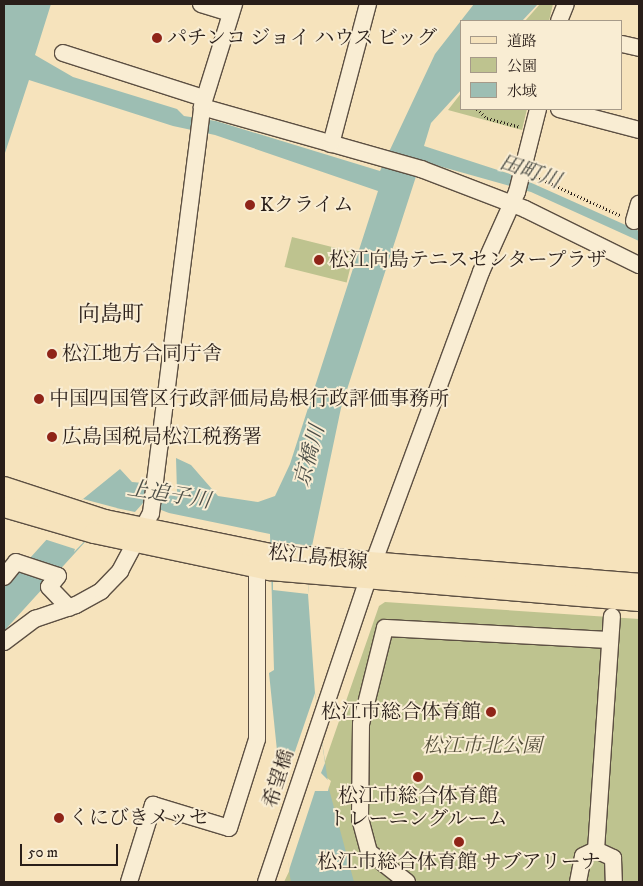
<!DOCTYPE html>
<meta charset="utf-8">
<style>
body{margin:0}
#map{position:relative;width:643px;height:886px;overflow:hidden;background:#f6e3bc;font-family:"IM FELL DW Pica","Noto Serif JP",serif}
div>[style]{position:absolute}
.green>*{inset:0;background:#bec38f;transform-origin:0 0}
.water>*{inset:0;background:#9dbeb3}
.pier>*{inset:0;background:#f6e3bc}
.path>*{height:2.5px;margin-top:-1.25px;transform-origin:0;background:repeating-linear-gradient(90deg,#291e19 0 1px,transparent 0 3.5px)}
.roads{filter:drop-shadow(1px 0 #5c4f42) drop-shadow(-1px 0 #5c4f42) drop-shadow(0 1px #5c4f42) drop-shadow(0 -1px #5c4f42)}
.minor>*{height:16px;margin:-8px;padding:0 8px;transform-origin:8px;border-radius:8px;background:#f9edd3}
.major>*{height:20px;margin:-10px;padding:0 10px;transform-origin:10px;border-radius:10px;background:#f6e3bc}
.dots>*{width:14px;height:14px;translate:-50% -50%;box-sizing:border-box;border:2px solid #f9edd3;border-radius:50%}
span{translate:-50% -50%;white-space:nowrap;text-align:center;line-height:1.15;-webkit-text-stroke:4px #f9edd3;paint-order:stroke}
.poi-label{font-size:20px;color:#291e19}
.left{translate:0 -50%;text-align:left}
.right{translate:-100% -50%;text-align:right}
.street-label{font-size:20px;color:#291e19}
.park-label{font-size:20px;color:#56503c;font-style:italic}
.water-label{font-size:21px;color:#4c4e47;font-style:italic}
.quarter-label{font-size:22px;color:#291e19}
.frame{position:absolute;inset:0;border:5px solid #291e19;pointer-events:none}
.legend{position:absolute;left:460px;top:20px;width:162px;height:90px;box-sizing:border-box;background:#f9edd3;border:1px solid #a69a89;margin:0;padding:6px 9px;list-style:none;font-size:15px;color:#291e19}
.legend li{display:flex;align-items:center;gap:10px;height:25px}
.legend b{width:25px;border:1px solid #a69a89}
.scale{position:absolute;left:20px;top:844px;width:98px;height:22px;box-sizing:border-box;border:2px solid #291e19;border-top:0;padding-left:6px;font-size:15px;line-height:18px;white-space:nowrap;color:#291e19;-webkit-text-stroke:4px #f9edd3;paint-order:stroke}
</style>
<div id="map">
<div class="green">
<i style="clip-path:polygon(540px 4px,553px 4px,549px 21px,525px 21px)"></i>
<i style="clip-path:polygon(462px 92px,462px 109px,527px 109px,522px 130px,448px 110px)"></i>
<i style="left:292px;top:237px;width:64px;height:31px;rotate:14deg"></i>
<i style="clip-path:polygon(385px 602px,639px 619px,639px 882px,284px 882px,328px 790px,331px 781px,321px 773px,379px 606px)"></i>
</div>
<div class="water">
<i style="clip-path:polygon(4px 4px,51px 4px,35px 55px,73px 77px,177px 109px,184px 116px,216px 121px,380px 171px,435px 54px,474px 4px,538px 4px,522px 21px,462px 21px,462px 89px,431px 123px,424px 146px,516px 176px,639px 231px,639px 241px,531px 192px,421px 161px,341px 408px,312px 546px,308px 594px,315px 693px,329px 789px,354px 882px,291px 882px,290px 877px,269px 673px,274px 670px,270px 534px,169px 513px,143px 503px,135px 512px,116px 508px,4px 631px,4px 587px,83px 499px,120px 469px,132px 482px,166px 485px,170px 493px,177px 492px,176px 458px,191px 465px,218px 496px,258px 502px,275px 496px,290px 464px,378px 191px,215px 135px,173px 126px,29px 80px,4px 156px)"></i>
</div>
<div class="pier">
<i style="clip-path:polygon(83px 499px,117px 508px,74px 552px,75px 549px,44px 539px)"></i>
<i style="clip-path:polygon(273px 541px,312px 546px,308px 594px,273px 590px)"></i>
<i style="clip-path:polygon(315px 693px,325px 763px,321px 773px,330px 782px,328px 791px,315px 791px,289px 870px,280px 795px,284px 781px,275px 773px,276px 766px,291px 763px)"></i>
</div>
<div class="path">
<i style="left:477px;top:109px;width:13px;rotate:42deg"></i>
<i style="left:487px;top:118px;width:34px;rotate:15deg"></i>
<i style="left:536px;top:177px;width:94px;rotate:24.4deg"></i>
</div>
<div class="roads">
<div class="minor">
<i style="left:201px;top:4px;width:30px;rotate:17deg"></i>
<i style="left:559px;top:21px;width:18px;rotate:-68deg"></i>
<i style="left:622px;top:44px;width:17px;rotate:13deg"></i>
<i style="left:63px;top:53px;width:147px;rotate:17.8deg"></i>
<i style="left:202px;top:107px;width:228px;rotate:15.8deg"></i>
<i style="left:421px;top:169px;width:111px;rotate:21deg"></i>
<i style="left:525px;top:209px;width:127px;rotate:26.2deg"></i>
<i style="left:559px;top:109px;width:83px;rotate:14.7deg"></i>
<i style="left:331px;top:144px;width:145px;rotate:-75.2deg"></i>
<i style="left:634px;top:221px;width:18px;rotate:-74deg"></i>
<i style="left:4px;top:577px;width:19px;rotate:-51deg"></i>
<i style="left:16px;top:562px;width:44px;rotate:18.4deg"></i>
<i style="left:58px;top:576px;width:14px;rotate:129deg"></i>
<i style="left:49px;top:587px;width:29px;rotate:46deg"></i>
<i style="left:4px;top:642px;width:39px;rotate:-37deg"></i>
<i style="left:35px;top:619px;width:43px;rotate:-18.9deg"></i>
<i style="left:76px;top:605px;width:29px;rotate:-29deg"></i>
<i style="left:101px;top:591px;width:28px;rotate:-46deg"></i>
<i style="left:120px;top:571px;width:66px;rotate:-61.9deg"></i>
<i style="left:151px;top:513px;width:409px;rotate:-82.8deg"></i>
<i style="left:202px;top:107px;width:108px;rotate:-72.7deg"></i>
<i style="left:596px;top:850px;width:234px;rotate:-86.1deg"></i>
<i style="left:129px;top:882px;width:81px;rotate:-72.7deg"></i>
<i style="left:153px;top:805px;width:79px;rotate:16.8deg"></i>
<i style="left:229px;top:828px;width:93px;rotate:-72.5deg"></i>
<i style="left:257px;top:739px;width:172px;rotate:-90deg"></i>
<i style="left:266px;top:882px;width:336px;rotate:-71.4deg"></i>
<i style="left:373px;top:564px;width:311px;rotate:-69.7deg"></i>
<i style="left:481px;top:272px;width:88px;rotate:-65.8deg"></i>
<i style="left:517px;top:192px;width:86px;rotate:-75.8deg"></i>
<i style="left:407px;top:882px;width:48px;rotate:-141.7deg"></i>
<i style="left:369px;top:852px;width:34px;rotate:-105deg"></i>
<i style="left:360px;top:819px;width:95px;rotate:-89.4deg"></i>
<i style="left:361px;top:724px;width:99px;rotate:-76deg"></i>
<i style="left:385px;top:628px;width:225px;rotate:3.1deg"></i>
<i style="left:578px;top:882px;width:26px;rotate:-79deg"></i>
<i style="left:583px;top:856px;width:14px;rotate:-25deg"></i>
<i style="left:596px;top:850px;width:19px;rotate:25deg"></i>
<i style="left:613px;top:858px;width:24px;rotate:88deg"></i>
</div>
<div class="major">
<i style="left:4px;top:487px;width:106px;rotate:18.1deg"></i>
<i style="left:105px;top:520px;width:168px;rotate:11.6deg"></i>
<i style="left:270px;top:554px;width:370px;rotate:4.6deg"></i>
<i style="left:4px;top:507px;width:94px;rotate:16.1deg"></i>
<i style="left:94px;top:533px;width:180px;rotate:11.9deg"></i>
<i style="left:270px;top:570px;width:370px;rotate:4.8deg"></i>
</div>
</div>
<div class="dots">
<i style="left:157px;top:38px;background:#8f2418"></i>
<i style="left:250px;top:205px;background:#8f2418"></i>
<i style="left:319px;top:260px;background:#8f2418"></i>
<i style="left:52px;top:354px;background:#8f2418"></i>
<i style="left:39px;top:399px;background:#8f2418"></i>
<i style="left:52px;top:437px;background:#8f2418"></i>
<i style="left:491px;top:712px;background:#8f2418"></i>
<i style="left:418px;top:777px;background:#8f2418"></i>
<i style="left:59px;top:818px;background:#8f2418"></i>
<i style="left:459px;top:842px;background:#8f2418"></i>
</div>
<div class="poi-label">
<span class="left" style="left:167px;top:38px">パチンコ ジョイ ハウス ビッグ</span>
<span class="left" style="left:260px;top:205px">Kクライム</span>
<span class="left" style="left:329px;top:260px">松江向島テニスセンタープラザ</span>
<span class="left" style="left:62px;top:354px">松江地方合同庁舎</span>
<span class="left" style="left:49px;top:399px">中国四国管区行政評価局島根行政評価事務所</span>
<span class="left" style="left:62px;top:437px">広島国税局松江税務署</span>
<span class="right" style="left:481px;top:712px">松江市総合体育館</span>
<span style="left:418px;top:808px">松江市総合体育館<br>トレーニングルーム</span>
<span class="left" style="left:69px;top:818px">くにびきメッセ</span>
<span style="left:459px;top:862px">松江市総合体育館 サブアリーナ</span>
</div>
<div class="street-label">
<span style="left:318px;top:558px;rotate:6deg">松江島根線</span>
<span style="left:279px;top:779px;rotate:-72deg">希望橋</span>
</div>
<div class="park-label">
<span style="left:482px;top:746px">松江市北公園</span>
</div>
<div class="water-label">
<span style="left:530px;top:172px;rotate:19deg">田町川</span>
<span style="left:310px;top:456px;rotate:-75deg">京橋川</span>
<span style="left:169px;top:495px;rotate:9deg">上追子川</span>
</div>
<div class="quarter-label">
<span style="left:111px;top:315px">向島町</span>
</div>
<div class="frame"></div>
<ul class="legend">
<li><b style="height:6px;background:#f6e3bc"></b>道路</li>
<li><b style="height:14px;background:#bec38f"></b>公園</li>
<li><b style="height:14px;background:#9dbeb3"></b>水域</li>
</ul>
<div class="scale">50 m</div>
</div>
